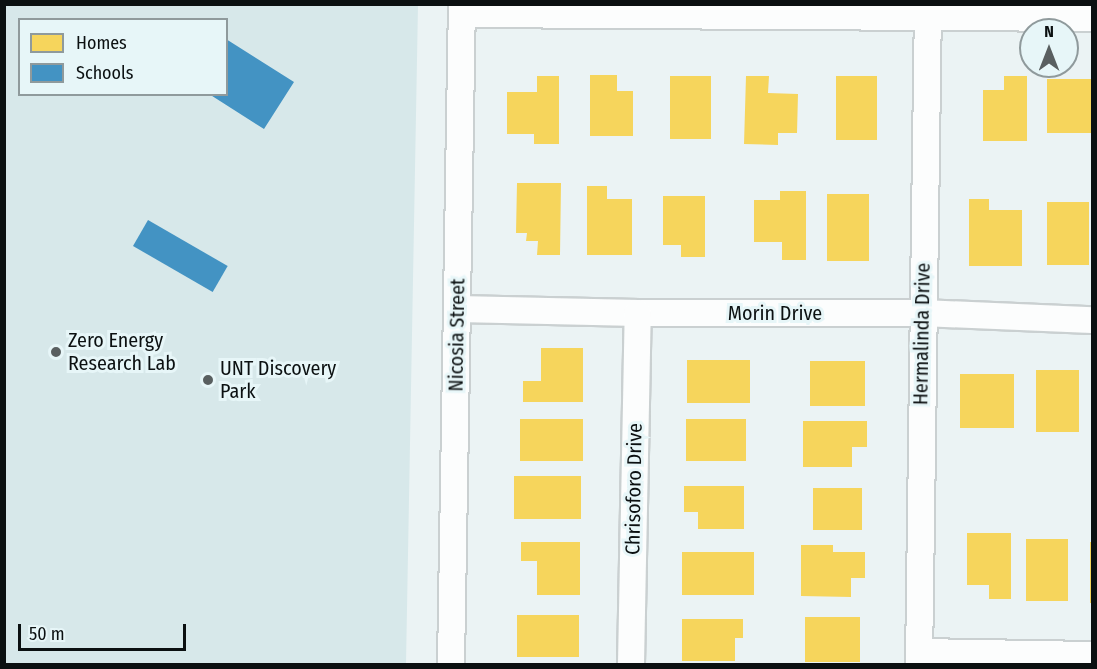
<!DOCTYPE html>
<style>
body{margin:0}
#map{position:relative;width:1097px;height:669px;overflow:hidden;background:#ebf3f4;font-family:"Fira Sans Condensed",sans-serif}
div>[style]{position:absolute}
.built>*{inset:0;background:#d7e8ea}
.homes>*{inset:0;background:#f6d55c;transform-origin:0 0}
.schools>*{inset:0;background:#4393c3;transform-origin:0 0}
.roads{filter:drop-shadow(2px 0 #cad0d1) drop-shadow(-2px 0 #cad0d1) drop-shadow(0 2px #cad0d1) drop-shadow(0 -2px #cad0d1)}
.minor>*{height:26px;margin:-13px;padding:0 13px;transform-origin:13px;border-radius:13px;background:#fcfdfd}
.dots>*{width:16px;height:16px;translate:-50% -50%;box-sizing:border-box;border:3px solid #e7f6f8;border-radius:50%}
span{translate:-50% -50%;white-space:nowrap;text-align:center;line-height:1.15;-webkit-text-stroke:6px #e7f6f8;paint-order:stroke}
.street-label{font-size:20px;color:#0b1011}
.poi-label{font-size:20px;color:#0b1011}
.left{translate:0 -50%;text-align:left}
.frame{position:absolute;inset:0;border:6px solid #0b1011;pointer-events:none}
.legend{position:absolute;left:18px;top:18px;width:210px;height:78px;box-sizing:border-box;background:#e7f6f8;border:2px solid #8f9a9c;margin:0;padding:8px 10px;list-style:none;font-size:18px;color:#0b1011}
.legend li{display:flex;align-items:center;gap:12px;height:30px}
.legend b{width:30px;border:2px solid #8f9a9c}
.north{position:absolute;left:1019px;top:18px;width:60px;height:60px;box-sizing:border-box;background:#e7f6f8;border:2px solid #8f9a9c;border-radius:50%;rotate:0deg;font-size:16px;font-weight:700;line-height:24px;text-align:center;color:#0b1011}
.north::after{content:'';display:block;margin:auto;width:21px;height:27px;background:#595f60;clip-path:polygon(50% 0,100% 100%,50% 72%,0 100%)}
.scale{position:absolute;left:18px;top:624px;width:168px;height:27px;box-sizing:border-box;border:3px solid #0b1011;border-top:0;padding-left:8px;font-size:18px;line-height:21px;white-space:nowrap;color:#0b1011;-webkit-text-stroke:4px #e7f6f8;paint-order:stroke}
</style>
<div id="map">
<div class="built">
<i style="clip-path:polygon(evenodd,4px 5px,418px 5px,406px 664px,5px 664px,4px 5px,20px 20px,226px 20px,226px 94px,20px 94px,20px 20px)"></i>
</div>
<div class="homes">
<i style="clip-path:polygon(590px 75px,617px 75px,617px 91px,633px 91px,633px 136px,590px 136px)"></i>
<i style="clip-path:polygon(537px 76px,559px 76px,559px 144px,534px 144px,534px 134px,507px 134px,507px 92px,537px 92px)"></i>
<i style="left:670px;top:76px;width:41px;height:63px"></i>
<i style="clip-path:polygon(746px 76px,769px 76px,768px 93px,798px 94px,797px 133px,778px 133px,778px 145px,744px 144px)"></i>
<i style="left:836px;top:76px;width:41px;height:64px"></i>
<i style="clip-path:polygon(1004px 76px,1027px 76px,1027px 141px,983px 141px,983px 90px,1004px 90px)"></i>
<i style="left:1047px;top:79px;width:44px;height:54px"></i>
<i style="clip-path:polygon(517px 183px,561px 183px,560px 255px,537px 255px,538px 241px,526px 241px,527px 233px,516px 233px)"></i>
<i style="clip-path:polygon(587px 186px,607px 186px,607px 199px,632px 199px,632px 255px,587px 255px)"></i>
<i style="clip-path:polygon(780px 191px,806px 191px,806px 260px,782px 260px,782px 242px,754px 242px,754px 200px,780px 200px)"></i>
<i style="left:827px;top:194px;width:42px;height:67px"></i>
<i style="clip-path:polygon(663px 196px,705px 196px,705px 257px,681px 257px,681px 245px,663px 245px)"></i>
<i style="clip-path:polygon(969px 199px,989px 199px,989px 210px,1022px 210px,1022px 266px,969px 266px)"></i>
<i style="left:1047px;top:202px;width:42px;height:63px"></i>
<i style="clip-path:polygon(541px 348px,583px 348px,583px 402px,523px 402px,523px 381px,541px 381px)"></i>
<i style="left:687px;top:360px;width:63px;height:43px"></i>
<i style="left:810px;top:361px;width:55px;height:45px"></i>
<i style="left:1036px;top:370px;width:43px;height:62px"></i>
<i style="left:960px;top:374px;width:54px;height:54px"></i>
<i style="left:520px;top:419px;width:63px;height:42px"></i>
<i style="left:686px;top:419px;width:60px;height:42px"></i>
<i style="clip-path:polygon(803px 421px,867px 421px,867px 447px,852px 447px,852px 467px,803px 467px)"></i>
<i style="left:514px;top:476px;width:67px;height:43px"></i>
<i style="clip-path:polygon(684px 486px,744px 486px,744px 529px,698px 529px,698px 512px,684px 512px)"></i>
<i style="left:813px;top:488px;width:49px;height:42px"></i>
<i style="clip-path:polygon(967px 533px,1011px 533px,1011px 599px,989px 599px,989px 585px,967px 585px)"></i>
<i style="left:1026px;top:539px;width:42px;height:62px"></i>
<i style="clip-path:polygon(521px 542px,580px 542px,580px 595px,537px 595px,537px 561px,521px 561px)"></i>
<i style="left:1090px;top:542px;width:2px;height:61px"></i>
<i style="clip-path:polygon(801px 545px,833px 545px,833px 552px,865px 552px,865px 578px,851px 578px,851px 597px,801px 596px)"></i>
<i style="left:682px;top:552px;width:72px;height:43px"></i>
<i style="left:517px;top:615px;width:62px;height:42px"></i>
<i style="left:805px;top:617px;width:55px;height:45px"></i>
<i style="clip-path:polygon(682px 619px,743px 619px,743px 638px,735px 638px,735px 661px,682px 661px)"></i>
</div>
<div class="schools">
<i style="clip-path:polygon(226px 39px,294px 82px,264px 129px,209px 94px,226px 94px)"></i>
<i style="left:148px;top:220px;width:92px;height:30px;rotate:30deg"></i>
</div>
<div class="roads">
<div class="minor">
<i style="left:462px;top:14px;width:630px;rotate:0.36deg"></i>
<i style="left:458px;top:309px;width:180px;rotate:1.3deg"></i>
<i style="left:638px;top:313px;width:284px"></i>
<i style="left:922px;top:313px;width:170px;rotate:2.4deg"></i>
<i style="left:919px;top:652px;width:173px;rotate:1deg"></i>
<i style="left:451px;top:664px;width:660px;rotate:-89.05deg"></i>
<i style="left:631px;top:664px;width:351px;rotate:-88.9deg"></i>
<i style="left:919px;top:664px;width:660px;rotate:-89.22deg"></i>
</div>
</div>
<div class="dots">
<i style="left:56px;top:352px;background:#595f60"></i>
<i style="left:208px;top:380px;background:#595f60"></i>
</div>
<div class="street-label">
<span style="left:775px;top:313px">Morin Drive</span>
<span style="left:922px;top:334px;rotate:-89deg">Hermalinda Drive</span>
<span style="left:457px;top:335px;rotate:-89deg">Nicosia Street</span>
<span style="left:634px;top:489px;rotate:-89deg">Chrisoforo Drive</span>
</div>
<div class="poi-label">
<span class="left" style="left:68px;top:352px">Zero Energy<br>Research Lab</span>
<span class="left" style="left:220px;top:380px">UNT Discovery<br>Park</span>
</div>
<div class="frame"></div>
<ul class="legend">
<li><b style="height:16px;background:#f6d55c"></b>Homes</li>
<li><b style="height:16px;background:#4393c3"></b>Schools</li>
</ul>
<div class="north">N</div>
<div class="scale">50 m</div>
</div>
